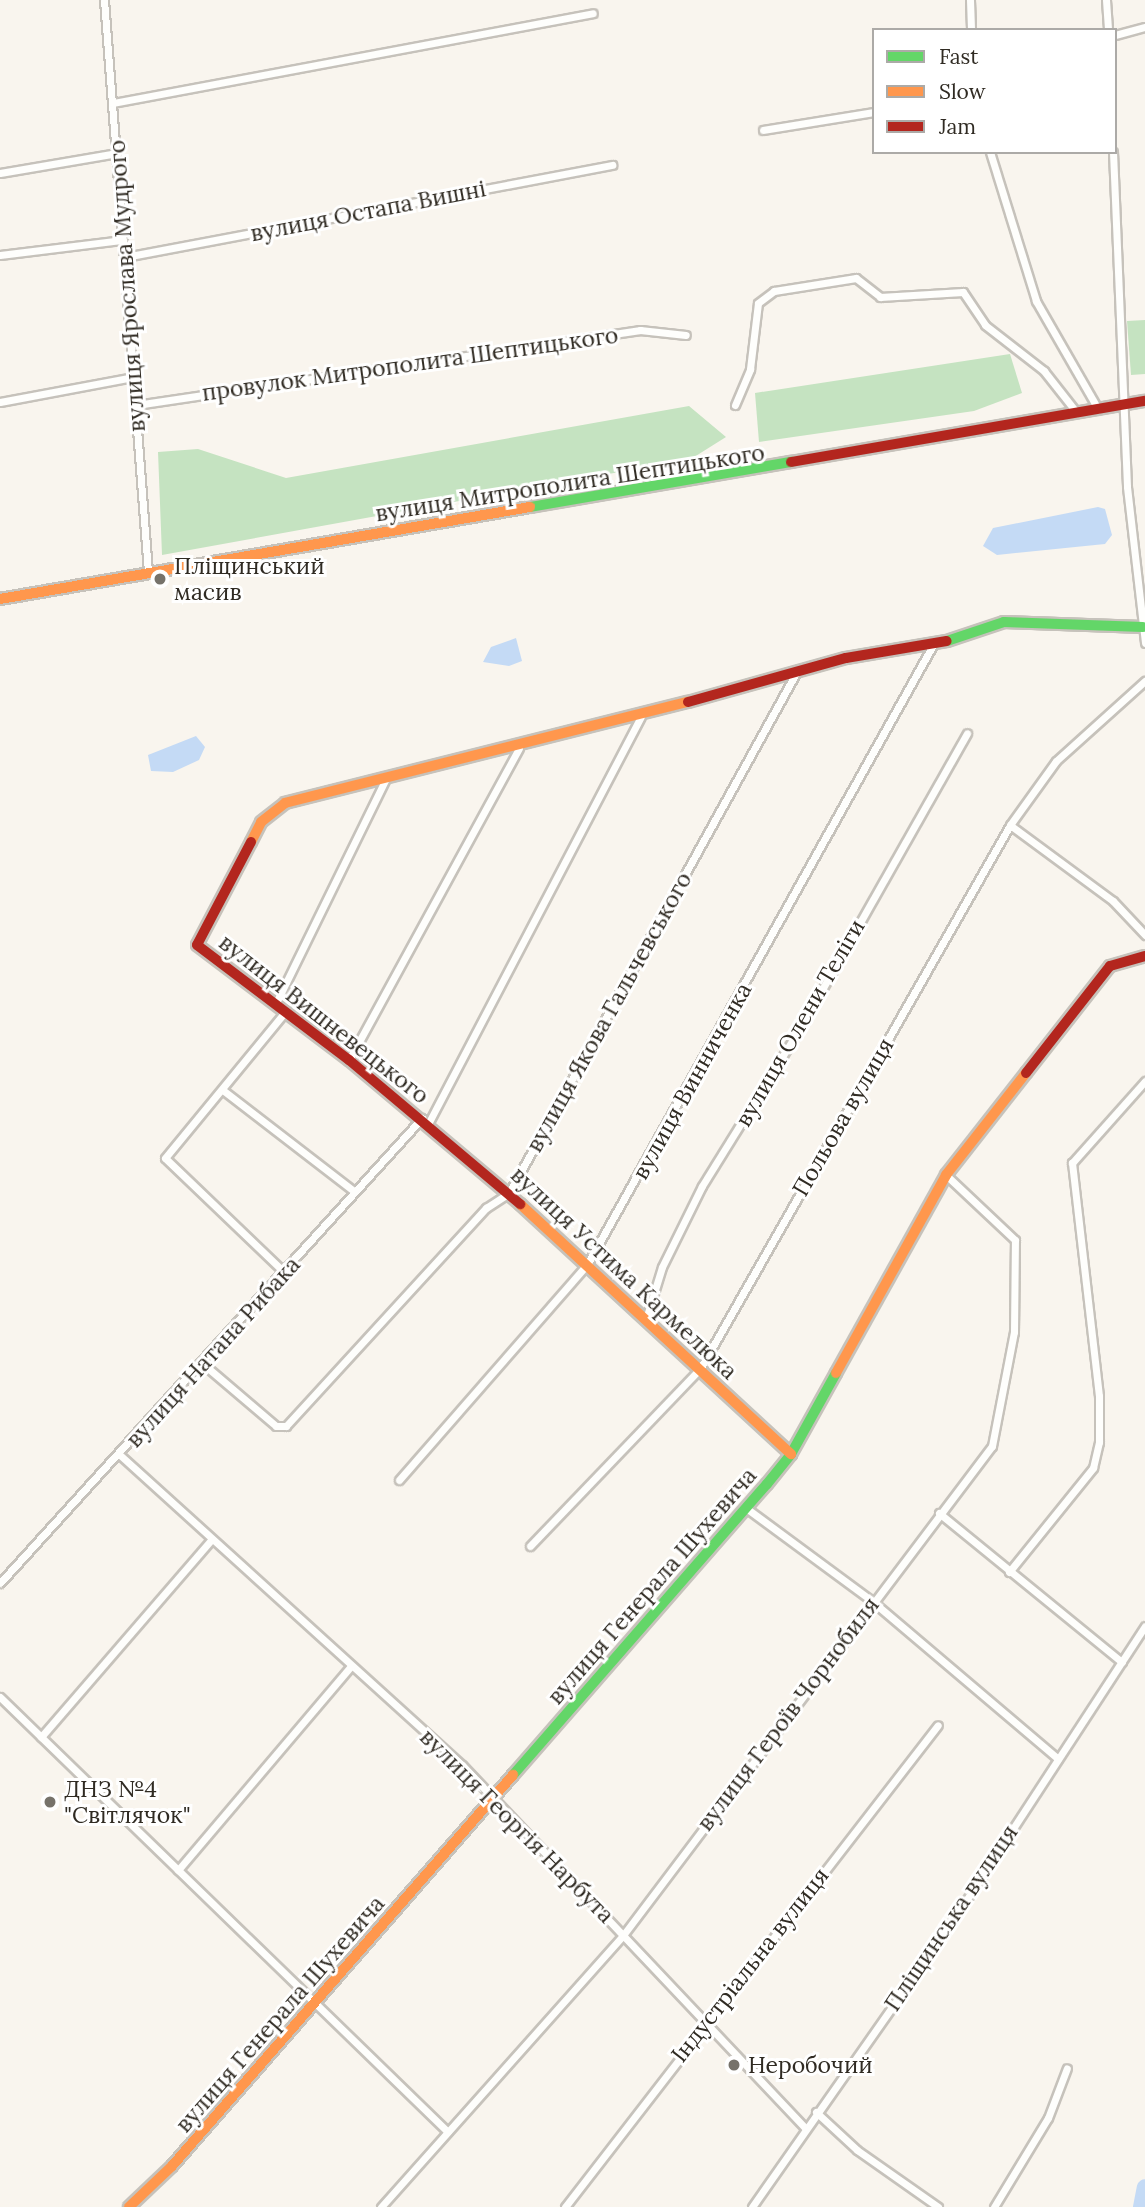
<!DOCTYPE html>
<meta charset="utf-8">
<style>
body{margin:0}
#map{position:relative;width:1145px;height:2207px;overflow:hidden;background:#f9f5ee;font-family:Lora,serif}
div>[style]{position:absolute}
.green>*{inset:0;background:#c5e3c1}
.water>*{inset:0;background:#c4daf5}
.river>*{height:16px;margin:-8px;padding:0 8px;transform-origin:8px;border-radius:8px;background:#c4daf5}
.roads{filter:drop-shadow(2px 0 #c6c2bb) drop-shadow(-2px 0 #c6c2bb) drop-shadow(0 2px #c6c2bb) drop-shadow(0 -2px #c6c2bb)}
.street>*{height:7px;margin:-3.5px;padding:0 3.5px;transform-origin:3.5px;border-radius:3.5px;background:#fefefc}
.fast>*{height:10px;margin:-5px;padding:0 5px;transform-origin:5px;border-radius:5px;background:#63d668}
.slow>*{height:10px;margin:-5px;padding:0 5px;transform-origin:5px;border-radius:5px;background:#ff974d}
.jam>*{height:10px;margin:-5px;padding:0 5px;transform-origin:5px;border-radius:5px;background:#b3261e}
.dots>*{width:19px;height:19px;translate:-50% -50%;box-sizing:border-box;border:4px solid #fff;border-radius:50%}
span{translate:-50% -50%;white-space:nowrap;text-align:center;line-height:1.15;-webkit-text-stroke:6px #fff;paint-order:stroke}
.street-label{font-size:23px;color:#302b23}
.poi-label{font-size:23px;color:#302b23}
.left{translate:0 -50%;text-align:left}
.legend{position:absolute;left:872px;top:28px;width:245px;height:126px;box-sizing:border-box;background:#fff;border:2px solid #acaaa7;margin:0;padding:9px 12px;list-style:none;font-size:21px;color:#302b23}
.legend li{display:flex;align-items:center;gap:14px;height:35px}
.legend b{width:35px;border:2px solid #acaaa7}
</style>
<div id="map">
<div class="green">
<i style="clip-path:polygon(1145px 320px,1145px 374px,1131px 375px,1127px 321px)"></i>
<i style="clip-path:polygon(1010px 354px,1022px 393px,974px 411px,759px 442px,755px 393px)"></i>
<i style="clip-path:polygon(689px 406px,726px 437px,691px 459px,162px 555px,158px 452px,198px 449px,286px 478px)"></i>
</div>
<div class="water">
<i style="clip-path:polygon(1098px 507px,1105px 509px,1112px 535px,1105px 544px,997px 555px,983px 546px,993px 528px)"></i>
<i style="clip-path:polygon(516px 638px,522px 661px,509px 666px,483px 662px,491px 647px)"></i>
<i style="clip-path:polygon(196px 736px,205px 747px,199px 760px,173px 772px,151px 771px,148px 755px)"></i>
</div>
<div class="river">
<i style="left:1141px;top:2207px;width:20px;rotate:-79deg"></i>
</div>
<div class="roads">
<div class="street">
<i style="left:104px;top:0;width:574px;rotate:85.6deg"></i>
<i style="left:970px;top:0;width:30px;rotate:88deg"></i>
<i style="left:1106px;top:0;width:30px;rotate:86deg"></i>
<i style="left:1115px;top:35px;width:31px;rotate:-15deg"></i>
<i style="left:113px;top:103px;width:488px;rotate:-10.6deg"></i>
<i style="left:763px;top:130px;width:112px;rotate:-9.2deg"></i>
<i style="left:990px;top:152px;width:156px;rotate:72.8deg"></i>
<i style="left:1036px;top:301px;width:125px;rotate:60.1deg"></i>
<i style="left:1113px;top:152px;width:335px;rotate:87.6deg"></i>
<i style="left:1127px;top:487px;width:157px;rotate:83.4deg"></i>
<i style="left:0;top:173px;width:119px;rotate:-9.7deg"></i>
<i style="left:0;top:255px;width:124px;rotate:-7deg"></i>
<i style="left:125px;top:257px;width:496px;rotate:-10.7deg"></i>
<i style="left:0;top:402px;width:135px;rotate:-10.6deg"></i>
<i style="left:136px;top:405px;width:510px;rotate:-8.46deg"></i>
<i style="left:640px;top:330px;width:46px;rotate:6.2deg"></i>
<i style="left:735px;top:405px;width:39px;rotate:-67deg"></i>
<i style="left:750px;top:369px;width:66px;rotate:-83.1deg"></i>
<i style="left:758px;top:303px;width:20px;rotate:-37deg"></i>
<i style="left:774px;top:291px;width:83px;rotate:-9deg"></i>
<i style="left:856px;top:278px;width:31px;rotate:38deg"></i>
<i style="left:880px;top:297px;width:83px;rotate:-3.4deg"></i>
<i style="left:963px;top:292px;width:40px;rotate:56deg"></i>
<i style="left:985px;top:325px;width:75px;rotate:37.9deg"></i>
<i style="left:1044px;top:371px;width:53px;rotate:51.8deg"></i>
<i style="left:1010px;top:825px;width:128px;rotate:36.4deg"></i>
<i style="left:1113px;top:901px;width:47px;rotate:46.7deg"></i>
<i style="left:275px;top:1005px;width:253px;rotate:-63.9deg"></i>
<i style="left:349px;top:1060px;width:355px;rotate:-61.4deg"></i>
<i style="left:224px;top:1091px;width:165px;rotate:37.6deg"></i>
<i style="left:428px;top:1124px;width:459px;rotate:-62.4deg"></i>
<i style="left:285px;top:1273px;width:166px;rotate:-136.2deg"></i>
<i style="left:165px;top:1158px;width:189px;rotate:-50.6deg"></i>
<i style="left:646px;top:1319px;width:54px;rotate:-72.9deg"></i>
<i style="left:662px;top:1267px;width:90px;rotate:-63.7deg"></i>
<i style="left:702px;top:1186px;width:198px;rotate:-58.2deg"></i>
<i style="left:806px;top:1018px;width:327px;rotate:-60.5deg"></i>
<i style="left:202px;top:1363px;width:97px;rotate:40.4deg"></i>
<i style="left:276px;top:1426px;width:10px"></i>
<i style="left:286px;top:1426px;width:296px;rotate:-47.5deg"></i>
<i style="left:486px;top:1208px;width:27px;rotate:-33deg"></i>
<i style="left:509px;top:1193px;width:592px;rotate:-61.1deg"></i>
<i style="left:120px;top:1455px;width:462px;rotate:42.2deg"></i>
<i style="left:462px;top:1765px;width:499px;rotate:46.6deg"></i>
<i style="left:399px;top:1480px;width:288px;rotate:-48.9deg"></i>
<i style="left:588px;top:1263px;width:708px;rotate:-60.83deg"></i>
<i style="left:746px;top:1508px;width:157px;rotate:36.4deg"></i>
<i style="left:872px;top:1601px;width:244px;rotate:40.3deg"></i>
<i style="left:939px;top:1513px;width:236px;rotate:39.2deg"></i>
<i style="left:530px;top:1546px;width:245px;rotate:-46.2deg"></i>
<i style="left:700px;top:1369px;width:626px;rotate:-60.32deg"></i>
<i style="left:1010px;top:825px;width:79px;rotate:-54.3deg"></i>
<i style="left:1056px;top:761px;width:120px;rotate:-42deg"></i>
<i style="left:1009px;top:1572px;width:134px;rotate:-51.1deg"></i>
<i style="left:1093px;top:1468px;width:27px;rotate:-77deg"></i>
<i style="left:1099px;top:1442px;width:46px;rotate:-90deg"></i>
<i style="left:1099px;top:1396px;width:235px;rotate:-96.6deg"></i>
<i style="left:1072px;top:1163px;width:110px;rotate:-48.3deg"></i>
<i style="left:0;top:1583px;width:628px;rotate:-47.78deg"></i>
<i style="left:0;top:1697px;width:624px;rotate:44.16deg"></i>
<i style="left:41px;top:1737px;width:260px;rotate:-49.2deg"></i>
<i style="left:178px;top:1870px;width:266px;rotate:-49.7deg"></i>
<i style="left:816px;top:2112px;width:56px;rotate:42.8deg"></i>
<i style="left:857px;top:2150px;width:99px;rotate:35.1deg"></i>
<i style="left:381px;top:2207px;width:365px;rotate:-48.3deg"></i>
<i style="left:624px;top:1934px;width:611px;rotate:-52.98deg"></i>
<i style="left:992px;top:1446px;width:116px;rotate:-79.1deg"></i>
<i style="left:1014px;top:1332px;width:92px;rotate:-89.4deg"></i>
<i style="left:1015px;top:1240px;width:95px;rotate:-136.7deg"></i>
<i style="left:565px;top:2207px;width:609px;rotate:-52.27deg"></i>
<i style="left:752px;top:2207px;width:355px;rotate:-55deg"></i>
<i style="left:956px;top:1916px;width:346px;rotate:-56.9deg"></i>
<i style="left:994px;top:2207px;width:104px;rotate:-58.8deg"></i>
<i style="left:1048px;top:2118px;width:53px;rotate:-69.2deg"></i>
</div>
<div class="fast">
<i style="left:530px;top:507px;width:265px;rotate:-9.8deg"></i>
<i style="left:947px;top:641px;width:60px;rotate:-18.4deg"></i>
<i style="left:1004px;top:622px;width:139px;rotate:2.1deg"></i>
<i style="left:513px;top:1775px;width:386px;rotate:-48.9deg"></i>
<i style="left:767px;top:1484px;width:38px;rotate:-51deg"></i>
<i style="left:791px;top:1454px;width:93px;rotate:-60.9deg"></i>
</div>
<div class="slow">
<i style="left:0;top:599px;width:538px;rotate:-9.85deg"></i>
<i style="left:251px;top:842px;width:22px;rotate:-63deg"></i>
<i style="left:261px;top:822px;width:31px;rotate:-38deg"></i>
<i style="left:285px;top:803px;width:415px;rotate:-14.1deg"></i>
<i style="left:520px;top:1204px;width:369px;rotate:42.7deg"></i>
<i style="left:836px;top:1373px;width:227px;rotate:-60.9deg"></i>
<i style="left:946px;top:1175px;width:130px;rotate:-51.9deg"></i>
<i style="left:129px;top:2207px;width:59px;rotate:-43.6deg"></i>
<i style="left:172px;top:2166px;width:519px;rotate:-48.91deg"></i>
</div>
<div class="jam">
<i style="left:791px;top:462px;width:359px;rotate:-9.8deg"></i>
<i style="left:688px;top:702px;width:164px;rotate:-15.6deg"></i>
<i style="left:846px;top:658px;width:102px;rotate:-9.6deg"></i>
<i style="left:251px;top:842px;width:116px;rotate:117.7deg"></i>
<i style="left:197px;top:945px;width:191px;rotate:37.1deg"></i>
<i style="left:349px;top:1060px;width:224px;rotate:40.1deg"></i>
<i style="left:1026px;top:1073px;width:136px;rotate:-51.9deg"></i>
<i style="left:1110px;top:966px;width:36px;rotate:-16deg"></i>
</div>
</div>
<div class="dots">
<i style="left:160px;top:579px;background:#76726a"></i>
<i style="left:50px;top:1802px;background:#76726a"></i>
<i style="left:734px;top:2065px;background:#76726a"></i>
</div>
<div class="street-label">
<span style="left:368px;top:211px;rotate:-11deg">вулиця Остапа Вишні</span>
<span style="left:127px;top:286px;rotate:-94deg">вулиця Ярослава Мудрого</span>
<span style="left:410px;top:364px;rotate:-8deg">провулок Митрополита Шептицького</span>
<span style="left:570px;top:483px;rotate:-9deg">вулиця Митрополита Шептицького</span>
<span style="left:609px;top:1012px;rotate:-61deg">вулиця Якова Гальчевського</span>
<span style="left:324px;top:1019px;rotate:38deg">вулиця Вишневецького</span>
<span style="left:800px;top:1023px;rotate:-60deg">вулиця Олени Теліги</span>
<span style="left:692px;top:1081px;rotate:-61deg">вулиця Винниченка</span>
<span style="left:843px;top:1117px;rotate:-60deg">Польова вулиця</span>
<span style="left:624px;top:1273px;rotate:43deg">вулиця Устима Кармелюка</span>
<span style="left:213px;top:1352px;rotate:-48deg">вулиця Натана Рибака</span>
<span style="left:652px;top:1586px;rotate:-49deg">вулиця Генерала Шухевича</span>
<span style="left:788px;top:1714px;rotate:-53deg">вулиця Героїв Чорнобиля</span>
<span style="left:517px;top:1826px;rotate:45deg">вулиця Георгія Нарбута</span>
<span style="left:951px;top:1918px;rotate:-56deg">Пліщинська вулиця</span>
<span style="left:750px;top:1965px;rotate:-52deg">Індустріальна вулиця</span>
<span style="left:280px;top:2014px;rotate:-49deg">вулиця Генерала Шухевича</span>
</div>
<div class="poi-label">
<span class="left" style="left:174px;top:579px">Пліщинський<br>масив</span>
<span class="left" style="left:64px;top:1802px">ДНЗ №4<br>"Світлячок"</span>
<span class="left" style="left:748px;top:2065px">Неробочий</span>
</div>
<ul class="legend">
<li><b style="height:9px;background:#63d668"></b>Fast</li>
<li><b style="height:9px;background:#ff974d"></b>Slow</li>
<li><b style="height:9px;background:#b3261e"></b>Jam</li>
</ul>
</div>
